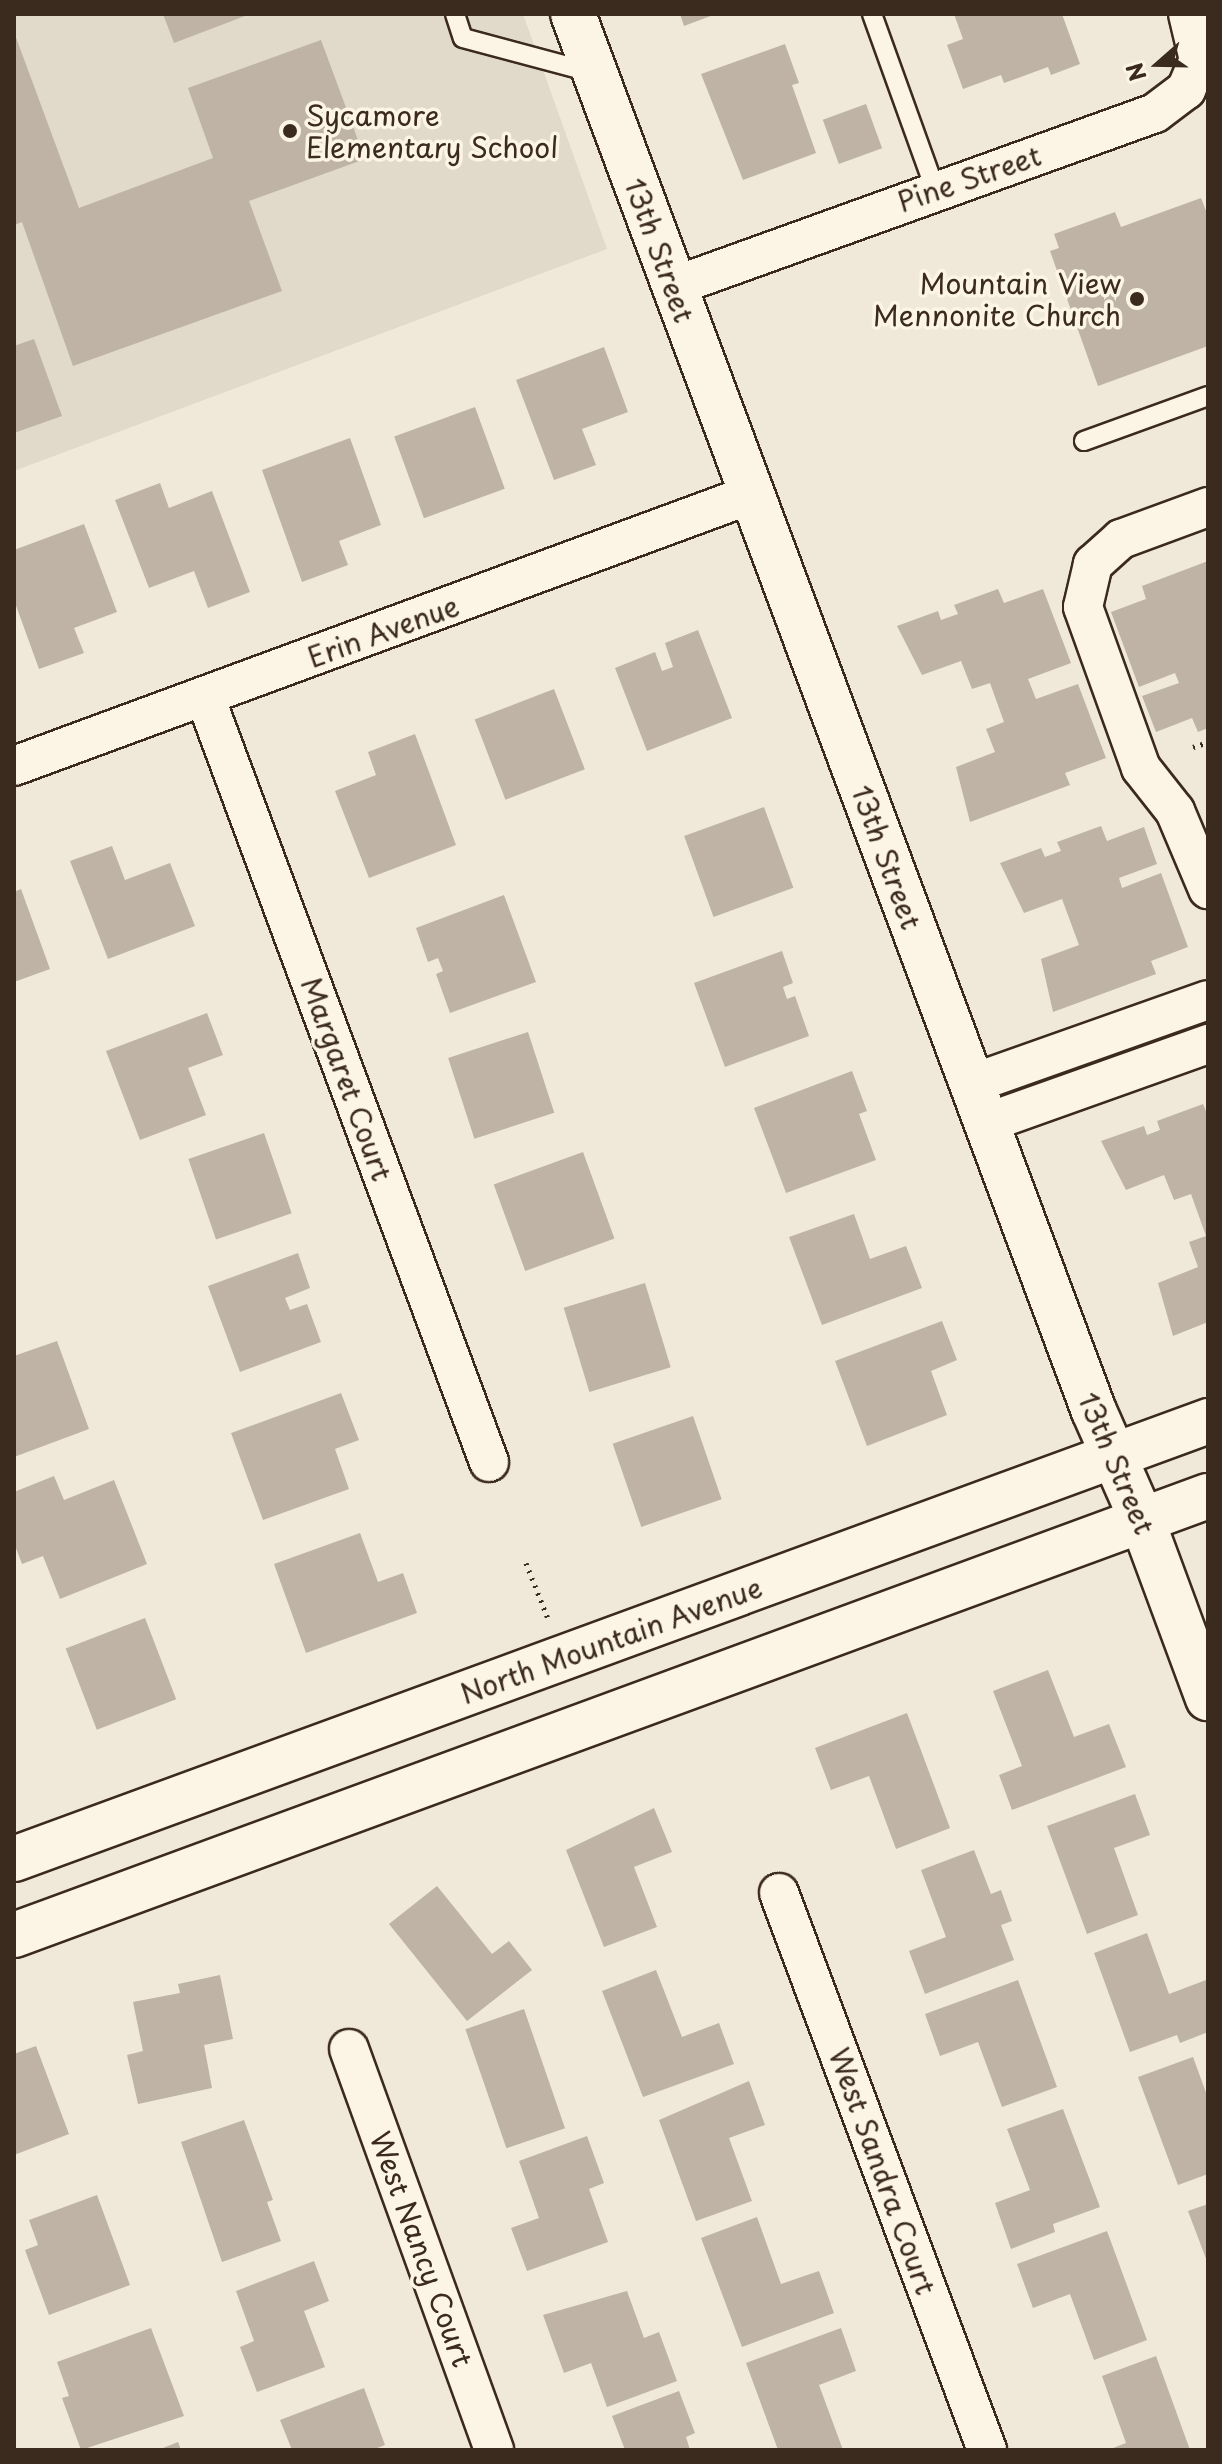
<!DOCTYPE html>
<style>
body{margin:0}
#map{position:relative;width:1222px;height:2464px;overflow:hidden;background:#f0e9d9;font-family:"Playpen Sans",sans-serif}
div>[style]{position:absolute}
.built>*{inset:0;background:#e1d9c9}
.building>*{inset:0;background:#beb3a4;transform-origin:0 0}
.path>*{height:5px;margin-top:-2.5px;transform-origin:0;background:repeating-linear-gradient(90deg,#3b2a1e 0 2px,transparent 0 8px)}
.roads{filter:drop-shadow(2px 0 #3b2a1e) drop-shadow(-2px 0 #3b2a1e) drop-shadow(0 2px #3b2a1e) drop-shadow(0 -2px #3b2a1e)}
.service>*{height:18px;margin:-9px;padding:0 9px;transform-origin:9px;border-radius:9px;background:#fcf5e5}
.minor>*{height:38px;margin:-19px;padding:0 19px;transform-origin:19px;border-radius:19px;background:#fcf5e5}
.tertiary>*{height:44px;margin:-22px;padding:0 22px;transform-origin:22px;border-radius:22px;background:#fcf5e5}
.primary>*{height:44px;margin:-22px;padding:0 22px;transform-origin:22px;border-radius:22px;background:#fcf5e5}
.dots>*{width:22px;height:22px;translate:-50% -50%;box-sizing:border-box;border:4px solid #fcf5e5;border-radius:50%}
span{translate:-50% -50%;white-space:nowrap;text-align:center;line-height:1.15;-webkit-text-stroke:7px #fcf5e5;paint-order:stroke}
.poi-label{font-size:28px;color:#3b2a1e}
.left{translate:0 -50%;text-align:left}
.right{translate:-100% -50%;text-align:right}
.street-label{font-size:28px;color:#3b2a1e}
.frame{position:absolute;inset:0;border:16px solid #3b2a1e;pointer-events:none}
.north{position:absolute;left:1118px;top:24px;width:80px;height:80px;-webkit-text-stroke:6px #fcf5e5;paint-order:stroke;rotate:250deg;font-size:22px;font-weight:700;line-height:32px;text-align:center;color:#3b2a1e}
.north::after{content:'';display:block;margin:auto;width:28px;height:36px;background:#3b2a1e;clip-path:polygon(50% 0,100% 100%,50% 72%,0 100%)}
</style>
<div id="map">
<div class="built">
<i style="clip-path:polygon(14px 14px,523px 14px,607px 249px,14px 471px)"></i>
</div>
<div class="building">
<i style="clip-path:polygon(163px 14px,250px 14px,174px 43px)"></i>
<i style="clip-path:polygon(680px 14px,716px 14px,684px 26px)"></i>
<i style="clip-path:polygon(954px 14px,1062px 14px,1080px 64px,1051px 75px,1048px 67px,1004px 83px,1001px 75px,963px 89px,947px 45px,963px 39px)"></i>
<i style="clip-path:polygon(14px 32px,79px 208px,213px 158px,188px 88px,321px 40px,365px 159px,249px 201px,282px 291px,73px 366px,22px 222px,14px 225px)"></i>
<i style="clip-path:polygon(785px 44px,799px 83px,792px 85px,816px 153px,743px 180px,701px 74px)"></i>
<i style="left:866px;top:104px;width:47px;height:46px;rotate:70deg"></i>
<i style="clip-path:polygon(1201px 198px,1208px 216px,1208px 346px,1098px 386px,1050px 251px,1059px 248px,1054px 234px,1115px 212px,1121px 227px)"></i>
<i style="clip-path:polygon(34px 339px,62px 416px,14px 433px,14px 346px)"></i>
<i style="clip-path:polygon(604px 347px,628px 412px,582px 429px,596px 465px,554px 480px,516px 380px)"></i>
<i style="left:475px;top:407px;width:87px;height:86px;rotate:70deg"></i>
<i style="clip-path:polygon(350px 438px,381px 525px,339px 541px,348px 565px,302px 582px,262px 470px)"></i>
<i style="clip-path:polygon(160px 483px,169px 508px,212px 491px,250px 592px,208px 608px,194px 571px,149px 588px,115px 500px)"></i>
<i style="clip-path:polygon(84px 524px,117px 612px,74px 628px,84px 653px,39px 669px,14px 600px,14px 550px)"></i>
<i style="clip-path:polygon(1208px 561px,1208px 728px,1198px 732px,1192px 718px,1156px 732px,1142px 696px,1179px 683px,1175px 673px,1139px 687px,1111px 612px,1146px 599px,1142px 586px)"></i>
<i style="clip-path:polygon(998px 589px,1004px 603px,1043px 589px,1071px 663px,1028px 679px,1036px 699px,1078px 684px,1106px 758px,1065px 773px,1070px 785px,970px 822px,956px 767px,995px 752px,986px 729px,1004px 722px,990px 683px,972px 689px,961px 661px,922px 675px,897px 626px,938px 611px,941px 620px,958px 614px,954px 605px)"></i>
<i style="clip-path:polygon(698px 630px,732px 718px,647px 751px,615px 668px,655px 652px,662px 671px,673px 667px,665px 643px)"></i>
<i style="left:554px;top:689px;width:86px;height:85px;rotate:69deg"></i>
<i style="clip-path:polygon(415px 734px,456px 845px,369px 878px,335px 791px,376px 775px,368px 752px)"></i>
<i style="left:764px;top:807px;width:86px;height:85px;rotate:70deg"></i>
<i style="clip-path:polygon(1101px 826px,1107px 841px,1144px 827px,1157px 864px,1119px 878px,1122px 888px,1161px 873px,1188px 947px,1151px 961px,1156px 974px,1053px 1012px,1041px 959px,1079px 945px,1062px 899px,1024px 913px,1000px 863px,1041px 848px,1045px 857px,1061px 851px,1057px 842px)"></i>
<i style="clip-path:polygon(112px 846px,125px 880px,170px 863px,195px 926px,108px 959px,70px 861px)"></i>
<i style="clip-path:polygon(21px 889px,50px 969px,14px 982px,14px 892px)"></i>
<i style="clip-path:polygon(504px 895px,536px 982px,450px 1013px,436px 974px,443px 971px,438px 958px,428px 962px,416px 928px)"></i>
<i style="clip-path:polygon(782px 951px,793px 983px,783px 987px,787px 999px,795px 996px,809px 1036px,725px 1067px,694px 983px)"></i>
<i style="clip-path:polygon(207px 1013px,223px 1055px,188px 1068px,206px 1115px,140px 1140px,106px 1051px)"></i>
<i style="left:528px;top:1032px;width:85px;height:84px;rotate:72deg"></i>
<i style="clip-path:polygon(852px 1071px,867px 1111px,859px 1114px,876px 1160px,786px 1193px,754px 1108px)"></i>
<i style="clip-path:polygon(1203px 1104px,1208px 1116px,1208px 1322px,1173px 1336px,1158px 1283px,1198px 1267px,1189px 1242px,1206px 1236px,1191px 1194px,1174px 1200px,1164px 1175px,1126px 1190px,1101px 1141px,1144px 1126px,1147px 1135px,1160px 1130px,1157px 1121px)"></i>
<i style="left:264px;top:1133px;width:85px;height:80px;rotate:71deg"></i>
<i style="left:583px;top:1152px;width:92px;height:95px;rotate:70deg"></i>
<i style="clip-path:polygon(854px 1214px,870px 1259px,906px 1246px,922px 1288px,822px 1325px,789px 1237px)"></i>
<i style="clip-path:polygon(298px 1253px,310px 1288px,285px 1298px,290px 1310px,307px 1304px,321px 1342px,240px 1372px,208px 1286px)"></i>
<i style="left:645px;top:1283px;width:88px;height:85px;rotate:73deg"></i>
<i style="clip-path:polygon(942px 1321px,957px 1360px,931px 1371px,947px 1415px,867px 1446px,835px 1361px)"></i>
<i style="clip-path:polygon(57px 1341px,89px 1429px,14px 1457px,14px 1356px)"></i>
<i style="clip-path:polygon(341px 1393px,359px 1440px,335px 1449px,349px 1489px,263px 1520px,231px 1433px)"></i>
<i style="left:693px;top:1416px;width:88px;height:85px;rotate:71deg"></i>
<i style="clip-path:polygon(54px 1476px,64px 1500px,114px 1480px,147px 1564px,60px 1599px,43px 1556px,22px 1564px,14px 1543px,14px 1492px)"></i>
<i style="clip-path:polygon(360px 1533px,378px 1582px,403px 1573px,417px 1613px,306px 1653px,274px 1564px)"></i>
<i style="left:145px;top:1618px;width:87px;height:85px;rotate:69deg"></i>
<i style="clip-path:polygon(1048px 1670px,1074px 1737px,1109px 1724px,1126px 1767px,1012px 1810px,999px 1775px,1022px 1766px,993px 1691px)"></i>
<i style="clip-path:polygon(907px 1713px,950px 1828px,896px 1849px,869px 1776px,831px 1790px,815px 1748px)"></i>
<i style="clip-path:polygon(1135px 1794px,1150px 1835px,1114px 1848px,1138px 1915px,1087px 1934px,1047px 1826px)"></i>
<i style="clip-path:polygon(654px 1808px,672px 1852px,634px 1867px,657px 1927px,604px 1947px,566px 1850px)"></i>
<i style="clip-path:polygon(974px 1850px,991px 1894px,1001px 1890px,1012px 1921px,1001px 1925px,1014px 1960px,925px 1994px,909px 1951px,946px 1937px,921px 1870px)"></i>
<i style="clip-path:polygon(437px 1886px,492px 1954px,509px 1941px,532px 1970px,467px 2021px,389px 1924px)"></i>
<i style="clip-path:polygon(1147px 1933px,1169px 1994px,1206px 1980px,1208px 2032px,1180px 2043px,1177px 2035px,1130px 2052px,1094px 1953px)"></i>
<i style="clip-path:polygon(656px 1970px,682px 2037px,719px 2023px,734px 2064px,643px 2097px,602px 1991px)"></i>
<i style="clip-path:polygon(220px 1975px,233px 2039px,204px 2045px,212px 2088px,138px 2104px,127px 2055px,143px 2051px,133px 2002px,180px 1993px,178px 1984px)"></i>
<i style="clip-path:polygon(1018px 1980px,1057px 2087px,1002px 2107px,978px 2042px,940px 2056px,925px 2014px)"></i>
<i style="left:524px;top:2009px;width:126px;height:62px;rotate:71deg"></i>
<i style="clip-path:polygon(36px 2046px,69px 2134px,14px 2155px,14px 2054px)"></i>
<i style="clip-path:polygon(1193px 2057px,1208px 2098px,1208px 2174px,1178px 2185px,1138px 2077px)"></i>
<i style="clip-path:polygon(749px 2081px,765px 2125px,729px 2138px,752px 2201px,696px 2221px,659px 2120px)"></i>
<i style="clip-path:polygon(1063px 2109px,1100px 2207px,1053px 2224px,1055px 2232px,1011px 2249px,995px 2203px,1030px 2190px,1007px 2129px)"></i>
<i style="clip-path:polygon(244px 2120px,273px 2200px,267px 2202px,281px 2241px,222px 2262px,181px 2142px)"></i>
<i style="clip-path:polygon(587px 2136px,604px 2183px,589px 2189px,608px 2242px,527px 2271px,511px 2228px,539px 2218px,519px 2161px)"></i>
<i style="clip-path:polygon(97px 2195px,130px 2285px,49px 2315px,25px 2250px,38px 2245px,29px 2220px)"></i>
<i style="clip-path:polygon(1208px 2204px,1208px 2264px,1188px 2211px)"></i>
<i style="clip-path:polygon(757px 2217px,781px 2284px,819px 2271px,834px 2313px,742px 2347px,701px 2238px)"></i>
<i style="clip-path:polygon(1107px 2231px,1147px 2340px,1094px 2360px,1070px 2294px,1033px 2308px,1017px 2264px)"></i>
<i style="clip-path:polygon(314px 2261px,329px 2301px,304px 2311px,325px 2367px,257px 2392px,240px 2347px,254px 2341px,236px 2291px)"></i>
<i style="clip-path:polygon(627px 2291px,644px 2338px,659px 2332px,677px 2381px,607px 2407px,591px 2363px,564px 2373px,543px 2315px)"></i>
<i style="clip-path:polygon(151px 2328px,184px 2416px,81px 2450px,62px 2398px,69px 2396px,57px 2362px)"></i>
<i style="clip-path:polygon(841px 2328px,856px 2371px,819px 2385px,843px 2450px,778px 2450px,746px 2363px)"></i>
<i style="clip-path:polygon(1156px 2356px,1190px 2450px,1108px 2450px,1126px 2443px,1102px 2376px)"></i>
<i style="clip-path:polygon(364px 2388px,385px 2445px,372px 2450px,292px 2450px,280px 2420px)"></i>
<i style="clip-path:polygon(679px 2391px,695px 2433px,686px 2437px,690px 2450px,625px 2450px,612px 2416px)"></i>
<i style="clip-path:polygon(178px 2442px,181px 2450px,158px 2450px)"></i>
</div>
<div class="path">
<i style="left:1193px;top:747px;width:16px;rotate:-18deg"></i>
<i style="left:526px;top:1563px;width:62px;rotate:68.4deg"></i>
</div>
<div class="roads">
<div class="service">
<i style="left:455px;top:14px;width:25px;rotate:72deg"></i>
<i style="left:463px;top:38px;width:131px;rotate:15deg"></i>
<i style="left:872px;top:14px;width:186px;rotate:70.2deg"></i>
<i style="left:1084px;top:441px;width:132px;rotate:-19.9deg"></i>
</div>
<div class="minor">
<i style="left:672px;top:287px;width:513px;rotate:-19.81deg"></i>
<i style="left:1155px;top:113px;width:39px;rotate:-37deg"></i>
<i style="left:1186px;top:90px;width:33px;rotate:-67deg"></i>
<i style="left:1199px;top:60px;width:47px;rotate:-103.4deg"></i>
<i style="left:1208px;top:507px;width:93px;rotate:159.8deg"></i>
<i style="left:1121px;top:539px;width:38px;rotate:138deg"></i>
<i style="left:1093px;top:564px;width:44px;rotate:103.1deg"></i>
<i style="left:1083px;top:607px;width:171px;rotate:70.2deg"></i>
<i style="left:1141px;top:768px;width:55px;rotate:51.7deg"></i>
<i style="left:1175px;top:811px;width:85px;rotate:67.1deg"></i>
<i style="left:205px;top:697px;width:816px;rotate:69.63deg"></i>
<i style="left:14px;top:766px;width:787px;rotate:-20.23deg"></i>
<i style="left:971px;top:1084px;width:251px;rotate:-19.5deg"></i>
<i style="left:986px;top:1123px;width:236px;rotate:-19.6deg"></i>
<i style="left:779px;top:1893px;width:595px;rotate:69.52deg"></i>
<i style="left:349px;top:2049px;width:426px;rotate:70.1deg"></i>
</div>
<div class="tertiary">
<i style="left:573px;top:14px;width:1491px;rotate:69.55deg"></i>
<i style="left:1094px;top:1411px;width:119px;rotate:66.2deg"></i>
<i style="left:1142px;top:1520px;width:190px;rotate:69.7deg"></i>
</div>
<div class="primary">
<i style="left:14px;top:1859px;width:1272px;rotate:-20.14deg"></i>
<i style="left:14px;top:1935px;width:1272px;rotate:-20.19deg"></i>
</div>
</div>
<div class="dots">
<i style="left:290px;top:131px;background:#3b2a1e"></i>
<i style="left:1137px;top:299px;background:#3b2a1e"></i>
</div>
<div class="poi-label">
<span class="left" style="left:306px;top:131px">Sycamore<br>Elementary School</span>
<span class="right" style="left:1121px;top:299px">Mountain View<br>Mennonite Church</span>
</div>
<div class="street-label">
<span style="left:969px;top:178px;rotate:-19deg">Pine Street</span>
<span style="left:660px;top:250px;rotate:70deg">13th Street</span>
<span style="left:383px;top:631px;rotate:-20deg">Erin Avenue</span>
<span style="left:887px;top:857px;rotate:70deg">13th Street</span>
<span style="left:347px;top:1079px;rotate:70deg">Margaret Court</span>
<span style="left:1117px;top:1463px;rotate:67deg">13th Street</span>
<span style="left:611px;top:1640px;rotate:-20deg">North Mountain Avenue</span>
<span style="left:883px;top:2171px;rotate:70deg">West Sandra Court</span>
<span style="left:422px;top:2249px;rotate:70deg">West Nancy Court</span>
</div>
<div class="frame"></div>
<div class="north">N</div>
</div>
